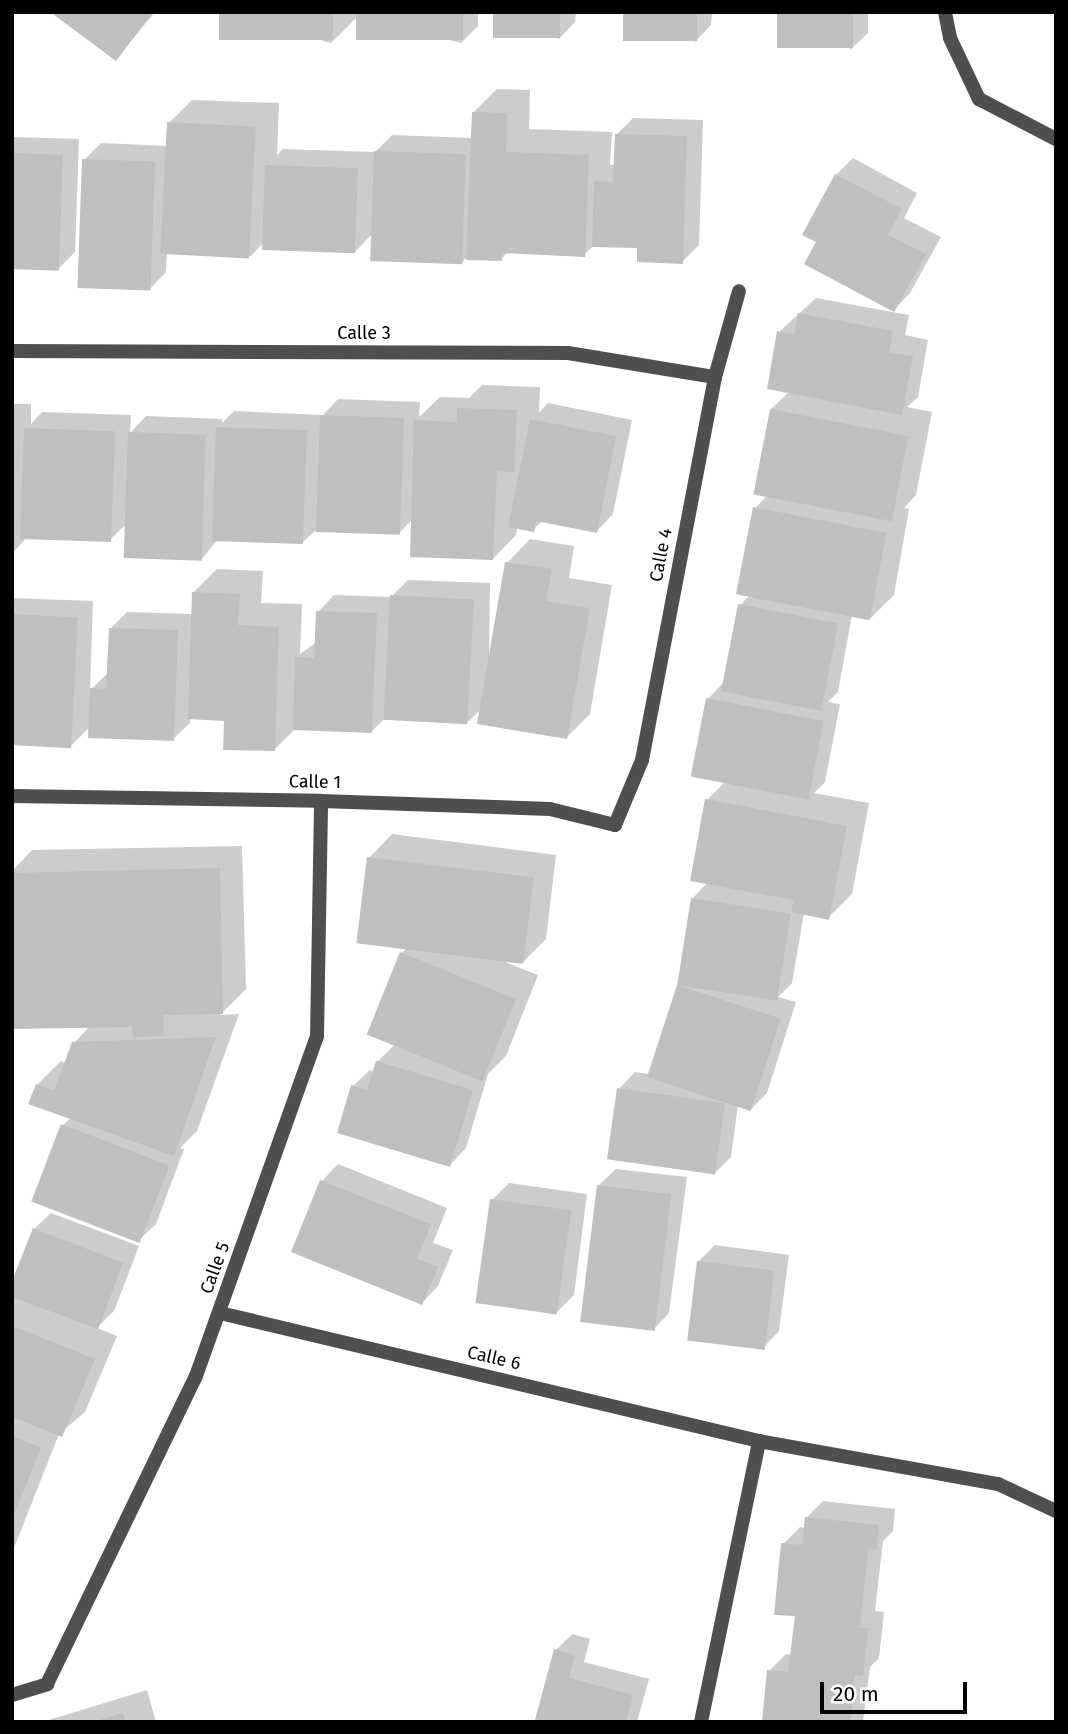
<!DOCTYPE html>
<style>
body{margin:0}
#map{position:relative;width:1068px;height:1734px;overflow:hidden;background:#fff;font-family:"Fira Sans",sans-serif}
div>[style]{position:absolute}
.shadow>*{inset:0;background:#0003}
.building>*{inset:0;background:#bfbfbf;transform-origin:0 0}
.street>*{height:14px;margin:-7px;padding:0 7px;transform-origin:7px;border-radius:7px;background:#4f4f4f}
span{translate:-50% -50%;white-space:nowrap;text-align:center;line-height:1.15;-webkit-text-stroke:5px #fff;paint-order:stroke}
.street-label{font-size:18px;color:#000}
.frame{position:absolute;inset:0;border:14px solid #000;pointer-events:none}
.scale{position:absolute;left:820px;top:1682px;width:147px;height:32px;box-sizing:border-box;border:4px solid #000;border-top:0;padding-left:9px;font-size:21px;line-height:24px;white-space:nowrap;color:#000;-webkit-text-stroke:5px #fff;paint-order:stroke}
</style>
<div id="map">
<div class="shadow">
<i style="clip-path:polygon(53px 12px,155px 12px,116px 59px)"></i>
<i style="clip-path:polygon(221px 12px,478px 12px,478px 26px,461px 43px,358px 16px,331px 43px)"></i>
<i style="clip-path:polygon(495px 12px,597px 12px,576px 12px,575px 22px,559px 39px)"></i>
<i style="clip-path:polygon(625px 12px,732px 12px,712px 12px,711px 25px,695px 42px)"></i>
<i style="clip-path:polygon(779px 12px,868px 12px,868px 33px,851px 49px)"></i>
<i style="clip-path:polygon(497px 89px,530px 90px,529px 129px,612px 132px,610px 165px,615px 165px,616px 135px,633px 118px,703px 120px,699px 245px,682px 262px,639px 247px,594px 245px,584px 255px,508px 252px,501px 259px,466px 258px,461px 263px,373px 233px,355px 252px,263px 243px,251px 256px,167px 253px,166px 272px,150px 289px,84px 160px,101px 143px,168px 146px,169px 123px,192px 100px,279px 103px,277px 155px,283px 149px,375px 152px,392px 135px,473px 138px,473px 113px)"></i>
<i style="clip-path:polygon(12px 137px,79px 139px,75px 252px,58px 269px,12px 267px)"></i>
<i style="clip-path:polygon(853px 158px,917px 193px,904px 218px,941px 237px,910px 293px,894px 310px,818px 241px,836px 175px)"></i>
<i style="clip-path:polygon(816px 298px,909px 315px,905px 335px,928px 340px,918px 397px,907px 407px,932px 412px,916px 495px,904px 508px,909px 509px,894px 595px,870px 619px,852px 615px,838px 692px,828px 702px,840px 704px,825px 782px,814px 793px,869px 803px,852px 894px,828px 918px,804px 913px,792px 983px,778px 997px,796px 1002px,767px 1093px,751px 1109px,738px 1105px,731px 1157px,714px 1174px,619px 1089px,635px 1072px,649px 1074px,678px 986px,692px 899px,708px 882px,707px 800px,725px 782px,708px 699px,724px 682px,740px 605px,749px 596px,755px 508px,768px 495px,771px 409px,789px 392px,779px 332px)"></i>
<i style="clip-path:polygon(482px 385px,540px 387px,539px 413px,548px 403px,632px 420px,613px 514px,597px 531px,543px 520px,533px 530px,517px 527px,516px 535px,493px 559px,413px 519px,399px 533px,318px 528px,303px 542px,218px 539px,202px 559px,127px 523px,110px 540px,27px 537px,12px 554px,12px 404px,31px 404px,31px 424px,42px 412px,131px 415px,130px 433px,146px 416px,222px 419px,222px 423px,234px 411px,323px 415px,338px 399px,420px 402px,419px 417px,440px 397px,469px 398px)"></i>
<i style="clip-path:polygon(530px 539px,574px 546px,569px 578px,612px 585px,590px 714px,567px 737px,482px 708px,469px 721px,385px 718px,372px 731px,296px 728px,274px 750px,226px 719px,190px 717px,190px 723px,173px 739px,91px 726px,72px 745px,12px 725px,12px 598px,93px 601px,90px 690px,109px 672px,110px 629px,127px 612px,193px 614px,193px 593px,217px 569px,263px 571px,261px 603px,302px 604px,300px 654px,317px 642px,318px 612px,334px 595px,391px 597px,408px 580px,490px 583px,489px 665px,507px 563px)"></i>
<i style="clip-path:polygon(392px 834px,556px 855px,546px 939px,522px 963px,505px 962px,538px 975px,506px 1056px,488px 1074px,466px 1148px,450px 1165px,353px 1086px,370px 1070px,374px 1071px,377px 1062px,395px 1044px,402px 953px,407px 948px,369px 858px)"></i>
<i style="clip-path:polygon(242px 846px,246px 989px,220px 1015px,239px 1014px,197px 1131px,180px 1148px,184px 1149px,156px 1224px,139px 1240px,63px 1125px,71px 1118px,37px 1085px,61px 1061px,66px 1063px,74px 1043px,90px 1026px,12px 1027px,12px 871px,32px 850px)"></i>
<i style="clip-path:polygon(338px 1164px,447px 1208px,433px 1243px,453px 1250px,438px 1286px,422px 1303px,293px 1251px,322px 1181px)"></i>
<i style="clip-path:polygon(616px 1169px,687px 1177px,669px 1313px,653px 1330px,599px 1185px)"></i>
<i style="clip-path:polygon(509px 1183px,587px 1194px,574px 1295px,557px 1312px,492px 1200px)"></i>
<i style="clip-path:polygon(51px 1213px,139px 1246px,114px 1311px,97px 1328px,117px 1336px,85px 1412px,59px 1434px,12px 1553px,12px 1286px,34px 1229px)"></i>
<i style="clip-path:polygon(715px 1245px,789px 1255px,779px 1331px,763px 1348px,698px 1262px)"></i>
<i style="clip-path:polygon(823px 1501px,895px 1509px,893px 1531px,883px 1541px,875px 1611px,884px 1612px,879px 1658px,870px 1667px,863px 1722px,764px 1722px,769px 1671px,786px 1654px,792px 1655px,796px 1615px,783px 1544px,800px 1527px,805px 1528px,806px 1518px)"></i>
<i style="clip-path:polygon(572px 1634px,590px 1639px,584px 1662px,649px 1679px,637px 1722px,548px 1722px,538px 1719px,556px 1650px)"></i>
<i style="clip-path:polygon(147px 1690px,156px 1722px,42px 1722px)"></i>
</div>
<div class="building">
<i style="clip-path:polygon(50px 12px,153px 12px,116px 61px)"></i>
<i style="left:219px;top:12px;width:114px;height:28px"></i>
<i style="left:356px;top:12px;width:107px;height:28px"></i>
<i style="left:493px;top:12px;width:67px;height:26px"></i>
<i style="left:623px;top:12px;width:74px;height:29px"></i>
<i style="left:777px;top:12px;width:76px;height:36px"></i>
<i style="clip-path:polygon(472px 112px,507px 113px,506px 152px,589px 155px,585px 257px,502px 253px,502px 261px,466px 260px)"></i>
<i style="left:167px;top:122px;width:89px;height:132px;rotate:3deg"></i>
<i style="clip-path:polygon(615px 134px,687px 136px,683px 264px,637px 262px,637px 248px,592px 247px,594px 181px,613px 182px)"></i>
<i style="left:374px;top:151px;width:92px;height:110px;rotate:2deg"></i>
<i style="left:12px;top:153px;width:51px;height:116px;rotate:2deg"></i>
<i style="left:82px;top:159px;width:73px;height:129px;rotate:2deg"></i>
<i style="left:265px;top:165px;width:93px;height:85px;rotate:2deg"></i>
<i style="clip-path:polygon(835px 174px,902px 209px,888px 235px,926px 254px,894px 312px,804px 264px,816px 242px,802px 235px)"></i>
<i style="clip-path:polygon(798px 313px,893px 331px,889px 352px,913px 356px,902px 415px,767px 389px,777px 331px,794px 334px)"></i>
<i style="clip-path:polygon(457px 408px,517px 410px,514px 472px,497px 471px,493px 560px,410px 557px,414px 420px,457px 422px)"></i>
<i style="left:770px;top:409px;width:141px;height:87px;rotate:11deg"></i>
<i style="left:320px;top:415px;width:84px;height:117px;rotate:2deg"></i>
<i style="clip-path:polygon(530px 419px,616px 436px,597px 533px,536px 521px,534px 532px,508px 527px)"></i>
<i style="left:216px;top:427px;width:91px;height:114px;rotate:2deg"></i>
<i style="left:24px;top:428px;width:91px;height:111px;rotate:2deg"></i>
<i style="left:128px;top:432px;width:78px;height:126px;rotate:2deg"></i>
<i style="left:753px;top:507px;width:136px;height:89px;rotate:11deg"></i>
<i style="clip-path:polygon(505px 562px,552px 569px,546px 601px,590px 608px,567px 739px,477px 724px)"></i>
<i style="clip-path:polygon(192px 592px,240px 594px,238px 625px,279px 627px,275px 751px,223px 750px,224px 721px,188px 719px)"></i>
<i style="left:390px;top:595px;width:84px;height:125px;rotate:3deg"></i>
<i style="left:738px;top:604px;width:102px;height:89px;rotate:11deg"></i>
<i style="clip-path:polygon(316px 611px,377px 613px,372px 733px,293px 730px,295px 657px,314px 658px)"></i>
<i style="left:12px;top:614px;width:66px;height:131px;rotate:3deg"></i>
<i style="clip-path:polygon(109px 628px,178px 630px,174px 741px,88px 738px,90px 688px,106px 689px)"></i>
<i style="left:706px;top:698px;width:120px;height:80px;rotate:11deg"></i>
<i style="clip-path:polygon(705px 799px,847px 826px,829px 920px,791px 912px,794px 900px,690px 881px)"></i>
<i style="left:367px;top:857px;width:168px;height:87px;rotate:7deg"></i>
<i style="clip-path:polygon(220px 868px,223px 1014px,163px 1015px,164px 1036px,133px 1037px,132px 1027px,12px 1029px,12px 873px)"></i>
<i style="left:691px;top:898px;width:101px;height:88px;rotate:9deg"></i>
<i style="left:400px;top:952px;width:125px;height:89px;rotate:22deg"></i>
<i style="left:677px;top:985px;width:109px;height:97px;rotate:18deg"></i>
<i style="clip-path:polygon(216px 1037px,174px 1156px,28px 1104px,36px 1084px,54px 1091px,72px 1042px)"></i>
<i style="clip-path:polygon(376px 1061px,473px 1090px,450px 1167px,337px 1133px,351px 1085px,367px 1090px)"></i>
<i style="left:617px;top:1088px;width:109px;height:72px;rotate:8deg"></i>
<i style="left:61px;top:1124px;width:116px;height:83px;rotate:21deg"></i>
<i style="clip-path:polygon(320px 1180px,431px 1224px,417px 1259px,438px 1267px,422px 1305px,291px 1252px)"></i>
<i style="left:597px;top:1185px;width:75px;height:138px;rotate:7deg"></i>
<i style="left:490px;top:1199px;width:82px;height:105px;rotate:8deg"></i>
<i style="clip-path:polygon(33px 1228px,123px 1263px,98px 1329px,12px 1297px,12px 1281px)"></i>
<i style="left:697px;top:1261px;width:78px;height:80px;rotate:7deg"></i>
<i style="clip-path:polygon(12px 1326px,95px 1359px,62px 1437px,12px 1417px)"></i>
<i style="clip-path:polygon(12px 1436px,41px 1448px,12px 1519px)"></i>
<i style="clip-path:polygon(805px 1517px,879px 1525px,877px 1549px,868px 1548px,860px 1628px,868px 1628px,863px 1676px,855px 1675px,850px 1722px,762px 1722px,767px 1670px,788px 1672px,795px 1616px,774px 1615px,781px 1543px,802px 1545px)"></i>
<i style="clip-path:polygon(554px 1649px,575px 1655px,569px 1678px,633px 1695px,626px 1722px,535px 1720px)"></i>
<i style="clip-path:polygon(123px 1713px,126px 1722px,96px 1722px,96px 1721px)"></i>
</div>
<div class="street">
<i style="left:945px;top:12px;width:26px;rotate:79deg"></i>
<i style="left:950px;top:38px;width:68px;rotate:64.6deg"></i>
<i style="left:979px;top:99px;width:87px;rotate:27.5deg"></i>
<i style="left:12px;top:351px;width:556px;rotate:0.21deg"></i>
<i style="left:568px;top:353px;width:149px;rotate:9.3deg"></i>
<i style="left:12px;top:796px;width:309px;rotate:0.9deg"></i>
<i style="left:321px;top:801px;width:229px;rotate:2deg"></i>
<i style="left:550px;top:809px;width:67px;rotate:13.8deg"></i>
<i style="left:615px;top:825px;width:70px;rotate:-67.4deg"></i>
<i style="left:642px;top:760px;width:390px;rotate:-79.2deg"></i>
<i style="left:715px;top:377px;width:89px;rotate:-74.4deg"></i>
<i style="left:220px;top:1313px;width:554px;rotate:13.36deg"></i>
<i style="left:759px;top:1441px;width:243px;rotate:10.2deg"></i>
<i style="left:998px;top:1484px;width:64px;rotate:25deg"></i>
<i style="left:12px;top:1695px;width:37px;rotate:-17deg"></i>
<i style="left:47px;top:1684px;width:342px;rotate:-64.2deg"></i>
<i style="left:196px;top:1376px;width:361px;rotate:-70.4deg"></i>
<i style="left:317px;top:1036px;width:235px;rotate:-89deg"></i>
<i style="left:701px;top:1722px;width:287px;rotate:-78.3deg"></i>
</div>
<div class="street-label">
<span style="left:364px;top:333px">Calle 3</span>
<span style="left:661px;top:555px;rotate:-79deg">Calle 4</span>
<span style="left:315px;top:782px;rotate:1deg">Calle 1</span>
<span style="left:215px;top:1268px;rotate:-70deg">Calle 5</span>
<span style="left:494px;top:1358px;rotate:13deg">Calle 6</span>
</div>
<div class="frame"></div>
<div class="scale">20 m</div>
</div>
